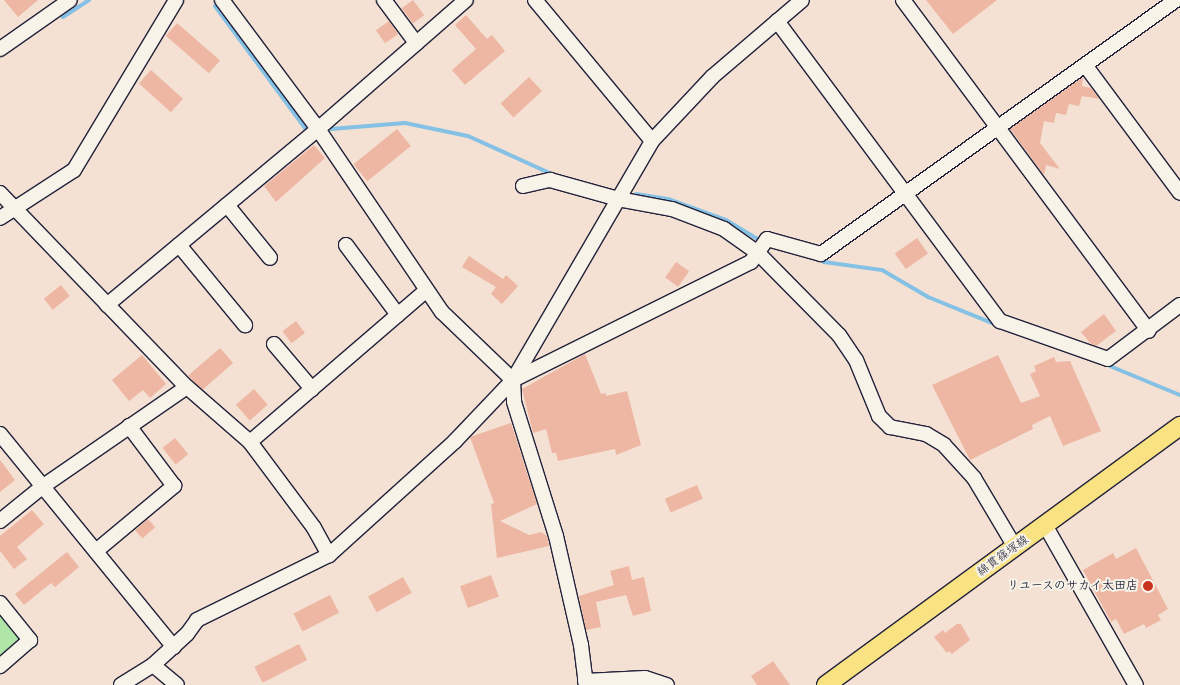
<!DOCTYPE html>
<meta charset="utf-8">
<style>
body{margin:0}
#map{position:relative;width:1180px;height:685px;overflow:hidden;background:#f4e1d3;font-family:Pangolin,"Klee One",sans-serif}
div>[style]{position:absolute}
.green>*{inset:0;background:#b0e5a7}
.stream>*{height:4px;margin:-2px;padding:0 2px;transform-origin:2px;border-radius:2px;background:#84c1e4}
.building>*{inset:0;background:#eeb7a3;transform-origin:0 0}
.roads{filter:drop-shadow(1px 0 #22223b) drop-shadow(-1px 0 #22223b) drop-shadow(0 1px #22223b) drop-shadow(0 -1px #22223b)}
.minor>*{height:14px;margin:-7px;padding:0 7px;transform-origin:7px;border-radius:7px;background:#f7f3e8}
.major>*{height:18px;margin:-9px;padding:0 9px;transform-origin:9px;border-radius:9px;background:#f8e281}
.dots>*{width:14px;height:14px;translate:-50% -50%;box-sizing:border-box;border:2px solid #f7f3e8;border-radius:50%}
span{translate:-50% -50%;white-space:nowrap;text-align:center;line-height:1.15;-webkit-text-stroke:4px #f7f3e8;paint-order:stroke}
.street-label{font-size:12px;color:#22223b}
.poi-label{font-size:12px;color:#22223b;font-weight:700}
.right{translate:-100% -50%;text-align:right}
</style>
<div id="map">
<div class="green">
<i style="clip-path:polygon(0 613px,23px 643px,0 662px)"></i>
</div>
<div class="stream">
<i style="left:215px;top:6px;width:157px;rotate:53.6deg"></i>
<i style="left:59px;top:12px;width:6px;rotate:51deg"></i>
<i style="left:63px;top:17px;width:31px;rotate:-33deg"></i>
<i style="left:331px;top:129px;width:74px;rotate:-4.6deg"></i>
<i style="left:405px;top:123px;width:64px;rotate:11.7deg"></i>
<i style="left:468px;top:136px;width:94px;rotate:24.4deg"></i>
<i style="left:636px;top:194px;width:32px;rotate:9deg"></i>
<i style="left:668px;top:199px;width:62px;rotate:19.9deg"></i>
<i style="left:726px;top:220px;width:41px;rotate:31deg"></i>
<i style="left:819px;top:258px;width:6px;rotate:39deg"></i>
<i style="left:824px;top:262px;width:59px;rotate:7.9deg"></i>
<i style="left:882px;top:270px;width:53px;rotate:30.4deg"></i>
<i style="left:928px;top:297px;width:74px;rotate:22.1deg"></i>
<i style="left:1105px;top:364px;width:81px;rotate:22.5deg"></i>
</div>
<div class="building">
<i style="clip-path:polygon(4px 0,38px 0,18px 17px)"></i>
<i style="left:413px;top:0;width:19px;height:14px;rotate:54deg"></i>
<i style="clip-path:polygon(926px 0,997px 0,953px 34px)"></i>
<i style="clip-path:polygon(466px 15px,487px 39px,492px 35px,505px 51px,465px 85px,452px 70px,476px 49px,455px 25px)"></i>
<i style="left:389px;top:21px;width:16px;height:16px;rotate:55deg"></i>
<i style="left:177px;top:23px;width:57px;height:17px;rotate:41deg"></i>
<i style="left:151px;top:70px;width:43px;height:18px;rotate:42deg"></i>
<i style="left:529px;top:77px;width:19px;height:39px;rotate:47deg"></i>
<i style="clip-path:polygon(1083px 77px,1082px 86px,1091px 88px,1100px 99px,1082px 96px,1079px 106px,1069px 104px,1066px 115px,1056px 113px,1054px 123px,1044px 121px,1040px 143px,1060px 169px,1046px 165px,1044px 175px,1010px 129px)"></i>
<i style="left:397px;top:129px;width:22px;height:56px;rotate:51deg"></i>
<i style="clip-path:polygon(314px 145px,325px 158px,276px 202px,264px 186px)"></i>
<i style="left:917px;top:238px;width:19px;height:27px;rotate:55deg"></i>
<i style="clip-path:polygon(469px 256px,503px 279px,506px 275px,518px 286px,502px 304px,491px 294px,496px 287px,462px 267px)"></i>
<i style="left:676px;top:262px;width:16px;height:19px;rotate:35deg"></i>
<i style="left:61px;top:285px;width:14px;height:22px;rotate:51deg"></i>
<i style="clip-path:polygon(1104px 314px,1116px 331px,1096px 346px,1090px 343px,1081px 332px)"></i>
<i style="left:296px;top:321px;width:15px;height:17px;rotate:53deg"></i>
<i style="left:220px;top:348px;width:20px;height:42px;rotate:49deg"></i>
<i style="clip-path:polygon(585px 354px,601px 394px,606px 393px,606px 396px,627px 391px,641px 445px,616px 455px,615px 449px,558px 461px,556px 453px,552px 453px,546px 429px,533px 433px,522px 389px)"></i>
<i style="clip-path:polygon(142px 355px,166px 384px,150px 398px,143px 390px,129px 401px,112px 380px)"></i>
<i style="clip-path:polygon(998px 355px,1021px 403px,1040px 396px,1030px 374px,1036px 371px,1034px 366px,1054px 357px,1056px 362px,1070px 361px,1101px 431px,1063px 446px,1050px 416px,1032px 425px,1033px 429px,970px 460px,932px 385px)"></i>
<i style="left:254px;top:389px;width:21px;height:24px;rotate:49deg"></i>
<i style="clip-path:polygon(511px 423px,537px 504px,500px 521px,529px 535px,541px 532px,547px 536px,549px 546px,497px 558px,491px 504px,494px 503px,470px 437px)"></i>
<i style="left:175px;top:438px;width:21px;height:16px;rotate:51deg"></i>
<i style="clip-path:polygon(0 460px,15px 480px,0 492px)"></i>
<i style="left:697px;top:485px;width:15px;height:35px;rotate:67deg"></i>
<i style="clip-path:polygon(32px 510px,44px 524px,17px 547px,27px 559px,14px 569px,0 551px,0 536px)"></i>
<i style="left:148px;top:519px;width:11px;height:17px;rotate:49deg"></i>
<i style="clip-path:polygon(1136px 548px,1168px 609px,1158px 615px,1161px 620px,1146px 628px,1144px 624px,1124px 634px,1116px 619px,1111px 622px,1083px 570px,1113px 553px,1116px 559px)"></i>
<i style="clip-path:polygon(67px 552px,79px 567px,55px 587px,51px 583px,24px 605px,15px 594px)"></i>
<i style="clip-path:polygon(629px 566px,632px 580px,644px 577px,651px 611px,633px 616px,626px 595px,596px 602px,601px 627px,586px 630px,579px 596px,614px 585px,610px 571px)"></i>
<i style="left:491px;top:575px;width:23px;height:33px;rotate:70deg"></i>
<i style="left:403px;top:577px;width:18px;height:40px;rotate:61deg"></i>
<i style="left:330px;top:595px;width:20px;height:41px;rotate:63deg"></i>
<i style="clip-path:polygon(957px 624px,961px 624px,970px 640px,952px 654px,949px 651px,947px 653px,934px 637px,943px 630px,945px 633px)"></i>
<i style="left:299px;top:644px;width:18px;height:50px;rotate:63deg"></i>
<i style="clip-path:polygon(773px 661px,790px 685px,757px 685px,751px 676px)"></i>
</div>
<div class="roads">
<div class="minor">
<i style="left:222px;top:0;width:161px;rotate:53.3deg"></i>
<i style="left:318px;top:129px;width:221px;rotate:55.9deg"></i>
<i style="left:442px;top:312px;width:98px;rotate:43.8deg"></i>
<i style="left:513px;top:380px;width:22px;rotate:87deg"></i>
<i style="left:514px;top:402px;width:140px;rotate:72.6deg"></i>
<i style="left:556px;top:536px;width:112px;rotate:77.1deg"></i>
<i style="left:581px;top:645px;width:40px;rotate:82.9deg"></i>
<i style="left:384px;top:0;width:54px;rotate:53.3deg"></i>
<i style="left:535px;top:0;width:183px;rotate:50.3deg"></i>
<i style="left:903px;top:0;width:412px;rotate:53.4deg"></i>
<i style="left:777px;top:21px;width:374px;rotate:53.4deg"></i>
<i style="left:1000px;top:321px;width:114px;rotate:19.4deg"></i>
<i style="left:1108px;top:359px;width:90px;rotate:-36.9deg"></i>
<i style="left:0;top:49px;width:85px;rotate:-35deg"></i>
<i style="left:1085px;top:65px;width:159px;rotate:53.4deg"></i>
<i style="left:523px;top:186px;width:28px;rotate:-13deg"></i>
<i style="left:550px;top:180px;width:71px;rotate:15.6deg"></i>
<i style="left:618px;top:199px;width:55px;rotate:10.5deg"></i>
<i style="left:672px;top:209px;width:56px;rotate:21deg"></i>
<i style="left:724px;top:229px;width:42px;rotate:35.2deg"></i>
<i style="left:758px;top:253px;width:115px;rotate:45.4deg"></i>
<i style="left:839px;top:335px;width:30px;rotate:56deg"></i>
<i style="left:856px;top:360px;width:61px;rotate:67.7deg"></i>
<i style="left:879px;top:416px;width:16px;rotate:45deg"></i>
<i style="left:890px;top:427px;width:37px;rotate:11deg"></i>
<i style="left:926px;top:434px;width:21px;rotate:31deg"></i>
<i style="left:944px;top:445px;width:45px;rotate:47.7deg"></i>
<i style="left:974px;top:478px;width:80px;rotate:59.3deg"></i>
<i style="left:0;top:193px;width:269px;rotate:46.1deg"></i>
<i style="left:187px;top:387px;width:84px;rotate:41.1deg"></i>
<i style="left:250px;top:442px;width:107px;rotate:53.3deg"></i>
<i style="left:314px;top:528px;width:31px;rotate:61deg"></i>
<i style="left:227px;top:205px;width:68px;rotate:50.9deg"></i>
<i style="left:0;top:218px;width:88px;rotate:-33deg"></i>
<i style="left:74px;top:170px;width:198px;rotate:-59deg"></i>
<i style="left:179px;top:245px;width:104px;rotate:50.5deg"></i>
<i style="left:346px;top:245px;width:87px;rotate:53.4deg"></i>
<i style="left:107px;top:305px;width:275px;rotate:-39.8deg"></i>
<i style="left:318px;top:129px;width:196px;rotate:-41.1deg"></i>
<i style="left:274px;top:344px;width:59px;rotate:49.8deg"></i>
<i style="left:513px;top:380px;width:266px;rotate:-26.4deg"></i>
<i style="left:751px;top:262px;width:28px;rotate:-55deg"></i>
<i style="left:767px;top:239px;width:56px;rotate:15.5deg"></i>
<i style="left:821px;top:254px;width:437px;rotate:-35.6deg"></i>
<i style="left:0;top:434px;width:275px;rotate:50.8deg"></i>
<i style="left:250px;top:442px;width:233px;rotate:-40.7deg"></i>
<i style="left:0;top:521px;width:54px;rotate:-39deg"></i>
<i style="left:42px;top:487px;width:176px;rotate:-34.6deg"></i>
<i style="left:1045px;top:525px;width:184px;rotate:60.4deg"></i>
<i style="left:96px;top:551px;width:102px;rotate:-39.8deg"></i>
<i style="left:174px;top:486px;width:75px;rotate:-126.9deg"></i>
<i style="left:0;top:603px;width:48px;rotate:51deg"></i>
<i style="left:30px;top:640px;width:40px;rotate:139deg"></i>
<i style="left:153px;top:665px;width:31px;rotate:40deg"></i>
<i style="left:585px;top:681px;width:60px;rotate:-2.9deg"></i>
<i style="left:645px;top:678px;width:23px;rotate:18deg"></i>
<i style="left:121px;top:685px;width:38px;rotate:-32deg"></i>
<i style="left:153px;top:665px;width:46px;rotate:-42.4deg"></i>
<i style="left:187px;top:634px;width:17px;rotate:-54deg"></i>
<i style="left:197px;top:620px;width:147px;rotate:-26.2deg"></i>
<i style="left:329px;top:555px;width:170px;rotate:-42.1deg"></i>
<i style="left:455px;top:441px;width:84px;rotate:-46.4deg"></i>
<i style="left:513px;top:380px;width:276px;rotate:-59.8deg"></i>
<i style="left:652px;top:141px;width:88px;rotate:-46.8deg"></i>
<i style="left:712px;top:77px;width:118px;rotate:-40.5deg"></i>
</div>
<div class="major">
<i style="left:826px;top:685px;width:439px;rotate:-36.2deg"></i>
</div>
</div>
<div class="dots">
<i style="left:1148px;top:586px;background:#c8321e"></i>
</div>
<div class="street-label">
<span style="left:1003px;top:556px;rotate:-36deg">綿貫篠塚線</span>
</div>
<div class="poi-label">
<span class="right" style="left:1138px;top:586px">リユースのサカイ太田店</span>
</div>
</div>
